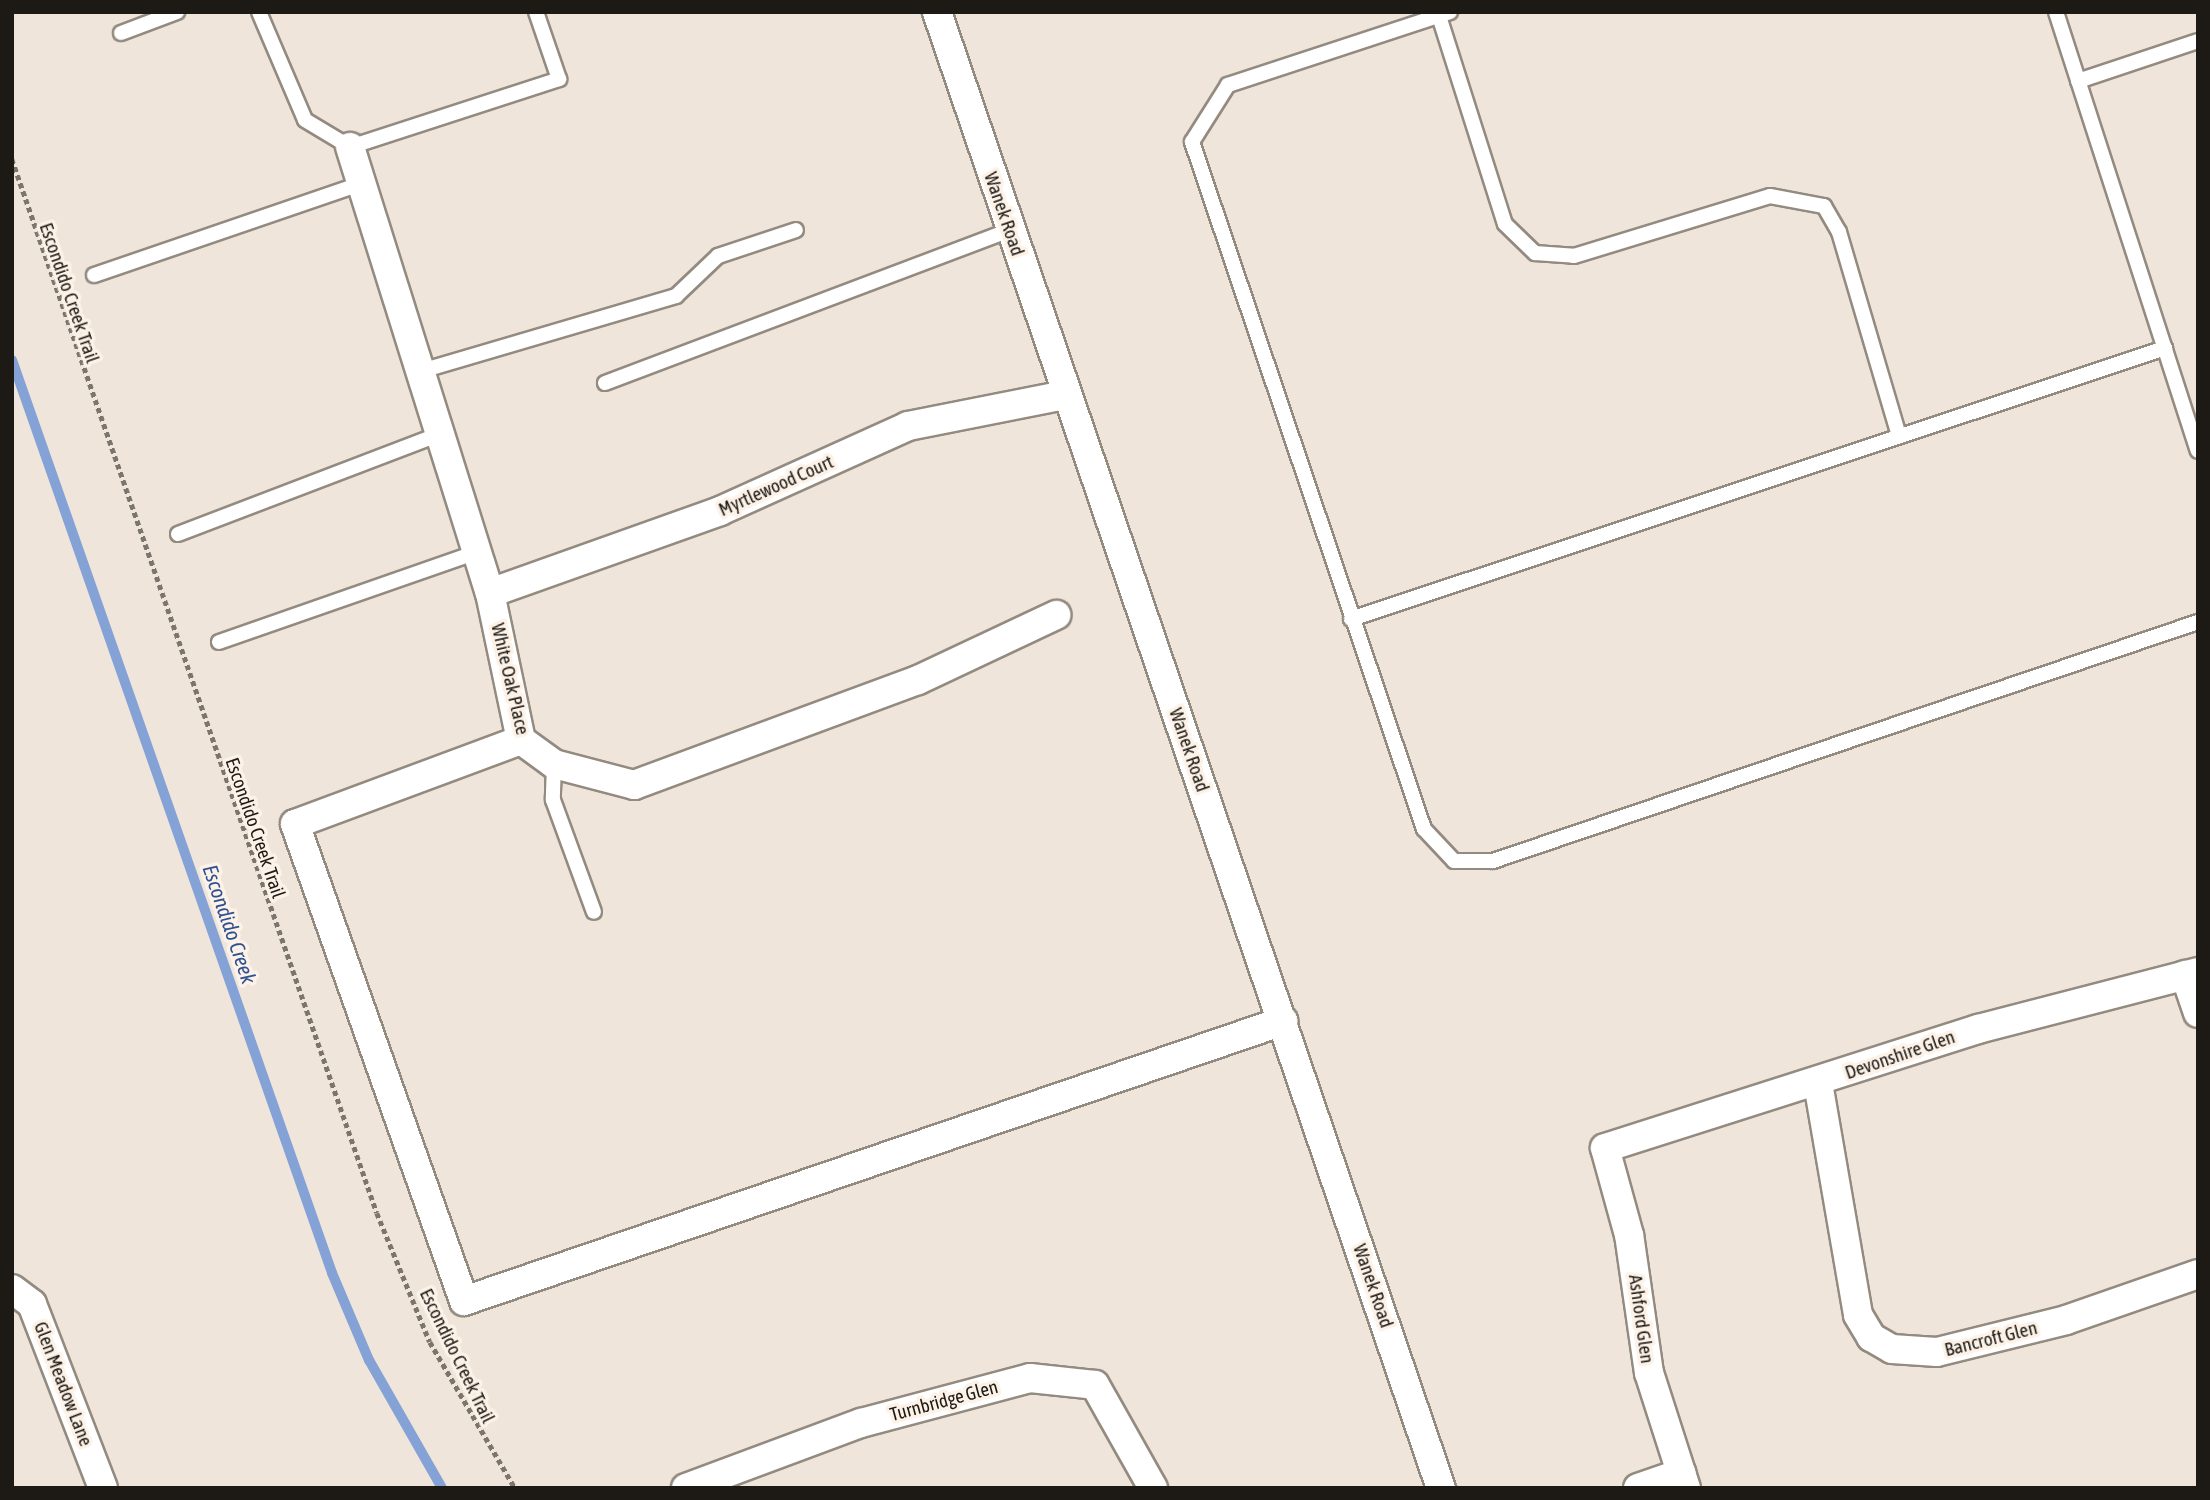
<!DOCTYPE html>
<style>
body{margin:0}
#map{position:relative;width:2210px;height:1500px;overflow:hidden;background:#efe5da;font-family:"Asap Condensed",sans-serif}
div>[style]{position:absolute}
.stream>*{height:10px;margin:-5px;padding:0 5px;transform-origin:5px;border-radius:5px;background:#85a2d6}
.path>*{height:4.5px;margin-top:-2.25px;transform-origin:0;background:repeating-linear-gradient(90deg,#7c756e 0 5px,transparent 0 8.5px)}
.roads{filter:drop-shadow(2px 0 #938a80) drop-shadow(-2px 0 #938a80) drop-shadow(0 2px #938a80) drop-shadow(0 -2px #938a80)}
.service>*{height:14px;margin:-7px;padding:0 7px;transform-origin:7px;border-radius:7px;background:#fff}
.minor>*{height:28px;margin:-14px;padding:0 14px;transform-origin:14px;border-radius:14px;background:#fff}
span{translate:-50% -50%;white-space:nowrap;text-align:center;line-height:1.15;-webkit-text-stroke:7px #fdf2e7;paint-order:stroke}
.street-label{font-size:19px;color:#1d1a16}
.water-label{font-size:21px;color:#2f5192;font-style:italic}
.frame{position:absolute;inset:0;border:14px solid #1d1a16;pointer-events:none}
</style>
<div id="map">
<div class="stream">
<i style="left:12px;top:360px;width:967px;rotate:70.68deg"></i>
<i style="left:332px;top:1273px;width:95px;rotate:67deg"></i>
<i style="left:369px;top:1360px;width:147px;rotate:60.3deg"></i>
</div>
<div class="path">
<i style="left:12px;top:159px;width:1115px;rotate:70.9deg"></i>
<i style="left:377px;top:1213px;width:139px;rotate:67.7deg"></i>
<i style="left:430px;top:1342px;width:169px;rotate:59.8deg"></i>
</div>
<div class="roads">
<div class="service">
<i style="left:259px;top:12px;width:117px;rotate:66.9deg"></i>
<i style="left:305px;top:120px;width:52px;rotate:31deg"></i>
<i style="left:350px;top:147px;width:220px;rotate:-18deg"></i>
<i style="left:559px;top:79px;width:71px;rotate:-108.9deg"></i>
<i style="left:1450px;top:12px;width:234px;rotate:161.8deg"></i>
<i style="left:1228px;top:85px;width:67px;rotate:122.3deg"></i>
<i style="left:1192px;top:142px;width:725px;rotate:71.34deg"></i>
<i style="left:1424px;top:829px;width:44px;rotate:46.8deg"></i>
<i style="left:1454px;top:861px;width:39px"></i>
<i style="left:1493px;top:861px;width:744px;rotate:-18.73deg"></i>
<i style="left:2056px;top:12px;width:461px;rotate:72.1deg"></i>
<i style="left:1439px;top:16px;width:218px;rotate:72.4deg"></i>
<i style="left:1505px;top:224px;width:42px;rotate:44deg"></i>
<i style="left:1535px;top:253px;width:39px;rotate:4deg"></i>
<i style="left:1574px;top:256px;width:205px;rotate:-17deg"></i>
<i style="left:1770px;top:196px;width:55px;rotate:10.5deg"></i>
<i style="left:1824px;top:206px;width:30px;rotate:60deg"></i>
<i style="left:1839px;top:232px;width:213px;rotate:73.6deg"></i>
<i style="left:121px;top:33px;width:60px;rotate:-20.6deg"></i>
<i style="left:2078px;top:81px;width:126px;rotate:-18.4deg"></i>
<i style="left:94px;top:275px;width:283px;rotate:-18.9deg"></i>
<i style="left:421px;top:371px;width:266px;rotate:-16.4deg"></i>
<i style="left:676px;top:296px;width:58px;rotate:-43.6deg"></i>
<i style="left:718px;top:256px;width:82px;rotate:-18.4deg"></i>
<i style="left:605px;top:383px;width:433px;rotate:-20.7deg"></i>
<i style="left:178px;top:534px;width:280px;rotate:-20.9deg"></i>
<i style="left:1351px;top:619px;width:858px;rotate:-18.41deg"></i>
<i style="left:219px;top:642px;width:273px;rotate:-19.2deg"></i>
<i style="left:554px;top:764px;width:36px;rotate:92deg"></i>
<i style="left:553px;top:800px;width:119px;rotate:69.9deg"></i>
</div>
<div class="minor">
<i style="left:937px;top:12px;width:1560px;rotate:71.15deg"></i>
<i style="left:350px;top:147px;width:467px;rotate:72.6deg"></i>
<i style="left:490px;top:593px;width:150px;rotate:78.1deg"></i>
<i style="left:521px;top:740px;width:41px;rotate:36deg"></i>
<i style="left:554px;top:764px;width:83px;rotate:14.7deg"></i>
<i style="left:634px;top:785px;width:303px;rotate:-20.3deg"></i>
<i style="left:918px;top:680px;width:153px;rotate:-25.2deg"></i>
<i style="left:490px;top:593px;width:244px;rotate:-19.6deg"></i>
<i style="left:720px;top:511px;width:206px;rotate:-24.3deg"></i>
<i style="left:908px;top:426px;width:160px;rotate:-11.2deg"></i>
<i style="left:521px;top:740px;width:241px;rotate:159.6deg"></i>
<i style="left:295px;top:824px;width:506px;rotate:70.49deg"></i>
<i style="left:464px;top:1301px;width:866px;rotate:-18.87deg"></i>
<i style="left:2185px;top:975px;width:40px;rotate:71.1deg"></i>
<i style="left:1818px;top:1083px;width:235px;rotate:80.2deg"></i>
<i style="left:1858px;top:1315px;width:26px;rotate:59deg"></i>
<i style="left:1871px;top:1337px;width:24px;rotate:30deg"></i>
<i style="left:1892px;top:1349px;width:45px;rotate:3.8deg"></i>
<i style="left:1937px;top:1352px;width:133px;rotate:-13.9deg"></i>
<i style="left:2066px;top:1320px;width:140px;rotate:-19.2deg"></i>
<i style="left:12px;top:1289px;width:25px;rotate:37deg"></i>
<i style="left:32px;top:1304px;width:197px;rotate:68.9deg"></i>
<i style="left:686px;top:1488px;width:187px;rotate:-20.4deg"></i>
<i style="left:861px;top:1423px;width:175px;rotate:-14.9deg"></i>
<i style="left:1030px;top:1378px;width:65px;rotate:6.1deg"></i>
<i style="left:1095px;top:1385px;width:118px;rotate:60.6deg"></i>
<i style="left:1638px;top:1488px;width:46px;rotate:-19.2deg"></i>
<i style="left:1686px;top:1488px;width:121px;rotate:-107.8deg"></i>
<i style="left:1649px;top:1373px;width:139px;rotate:-98.2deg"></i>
<i style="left:1629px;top:1235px;width:90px;rotate:-105.4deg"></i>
<i style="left:1605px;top:1148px;width:392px;rotate:-17.7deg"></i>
<i style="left:1978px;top:1029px;width:227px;rotate:-14.5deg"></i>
</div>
</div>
<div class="street-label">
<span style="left:1004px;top:214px;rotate:71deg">Wanek Road</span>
<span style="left:69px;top:293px;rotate:71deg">Escondido Creek Trail</span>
<span style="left:776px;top:486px;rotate:-24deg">Myrtlewood Court</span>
<span style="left:510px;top:679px;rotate:77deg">White Oak Place</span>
<span style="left:1189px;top:750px;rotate:71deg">Wanek Road</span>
<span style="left:255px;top:828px;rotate:71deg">Escondido Creek Trail</span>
<span style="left:1900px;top:1055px;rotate:-19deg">Devonshire Glen</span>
<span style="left:1373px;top:1286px;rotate:71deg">Wanek Road</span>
<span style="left:1641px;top:1319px;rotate:82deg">Ashford Glen</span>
<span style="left:1991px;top:1339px;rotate:-14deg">Bancroft Glen</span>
<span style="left:457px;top:1356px;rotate:64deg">Escondido Creek Trail</span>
<span style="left:63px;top:1384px;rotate:69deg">Glen Meadow Lane</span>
<span style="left:944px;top:1401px;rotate:-15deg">Turnbridge Glen</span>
</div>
<div class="water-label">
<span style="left:230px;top:924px;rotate:71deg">Escondido Creek</span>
</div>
<div class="frame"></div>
</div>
